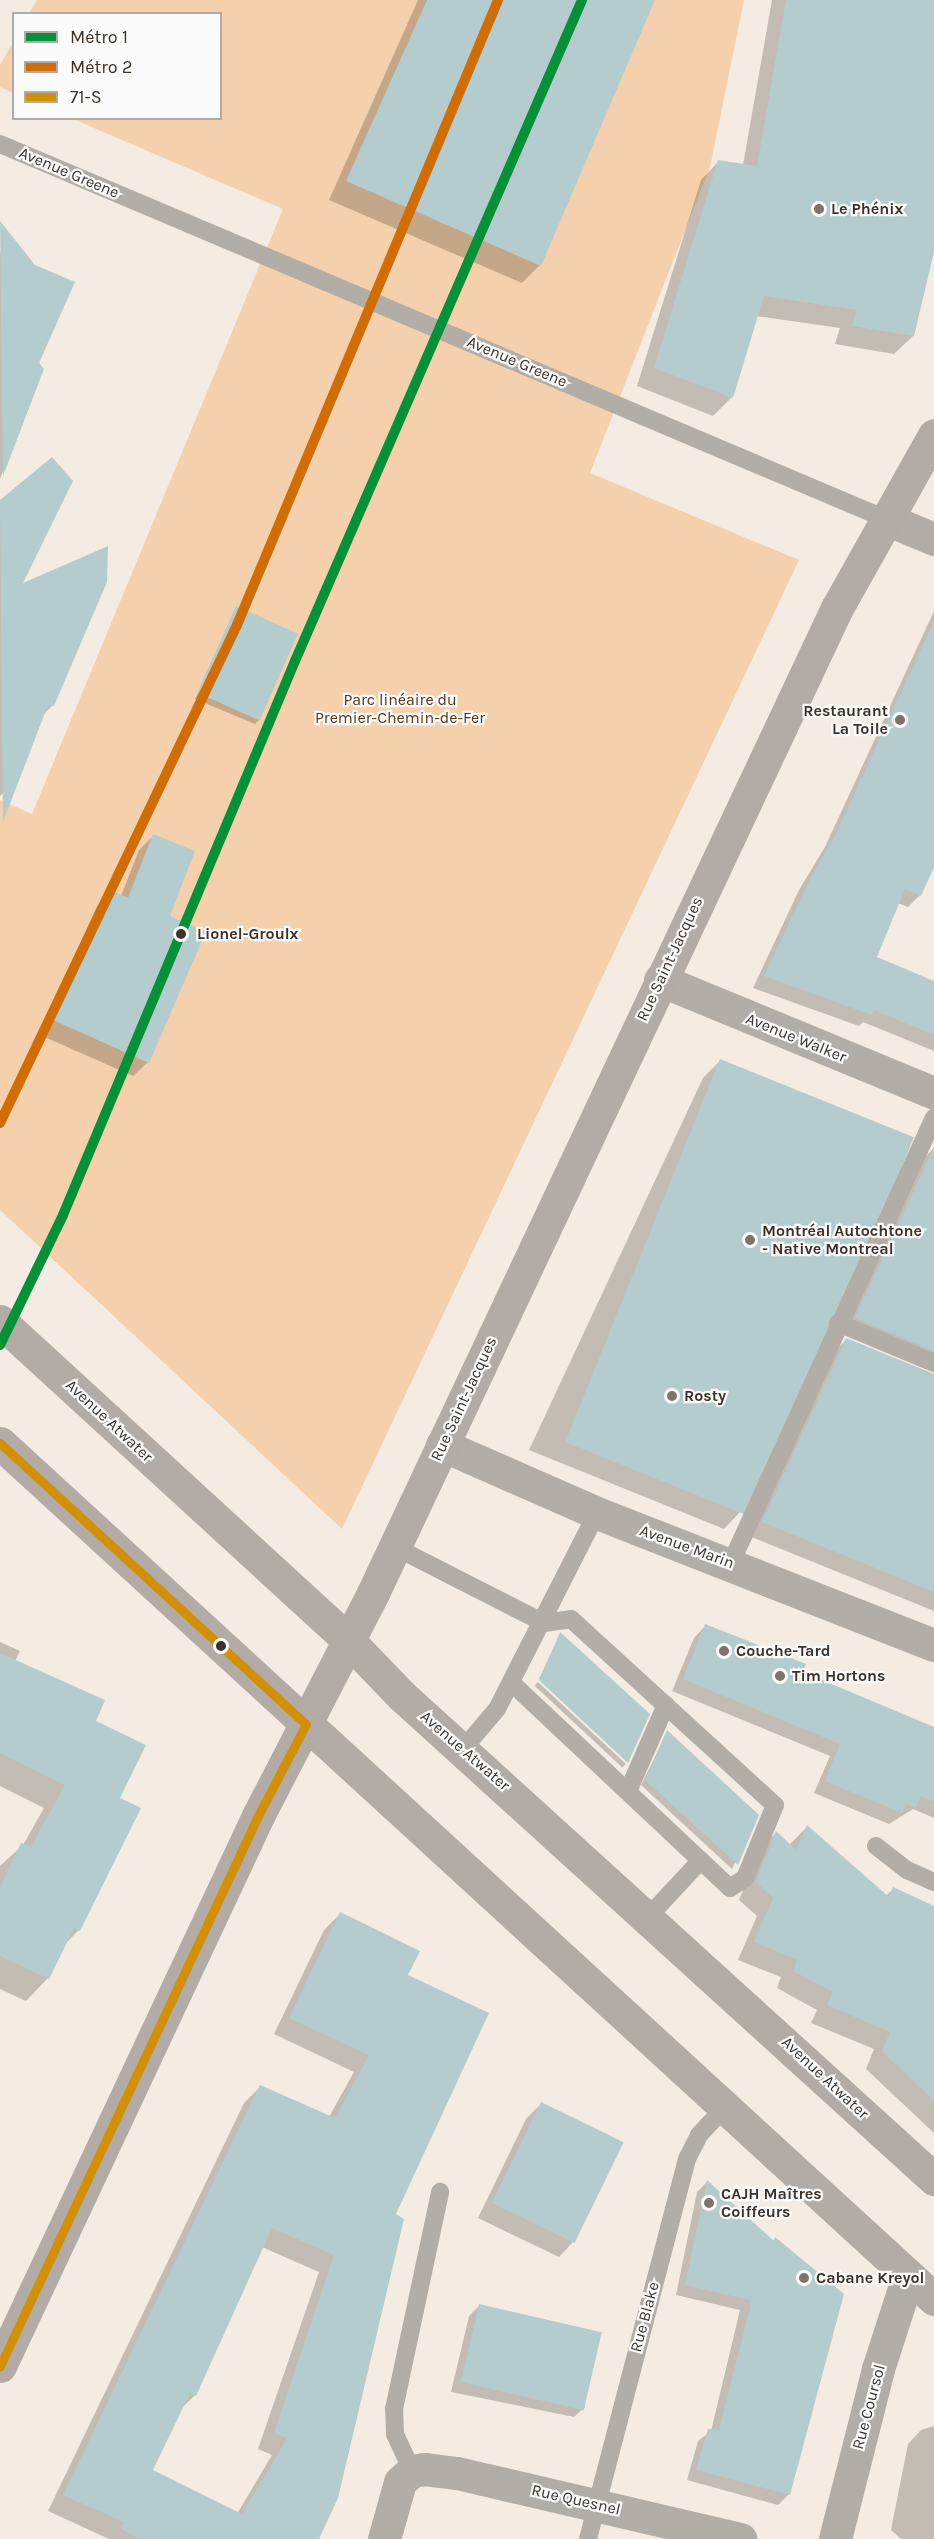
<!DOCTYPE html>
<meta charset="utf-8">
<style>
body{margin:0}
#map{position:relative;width:934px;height:2539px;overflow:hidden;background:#f4ebe2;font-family:Karla,sans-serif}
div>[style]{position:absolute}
.green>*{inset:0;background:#f5d0ac}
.shadow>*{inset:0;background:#0003;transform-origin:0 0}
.building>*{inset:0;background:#b4cccd;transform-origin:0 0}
.lane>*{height:18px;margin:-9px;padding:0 9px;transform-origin:9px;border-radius:9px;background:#b3ada8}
.street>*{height:33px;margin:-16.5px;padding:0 16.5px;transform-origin:16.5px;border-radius:16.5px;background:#b3ada8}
.secondary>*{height:33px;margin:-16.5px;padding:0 16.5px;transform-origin:16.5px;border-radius:16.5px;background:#b3aca6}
.bus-1>*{height:9px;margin:-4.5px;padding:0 4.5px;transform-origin:4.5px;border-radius:4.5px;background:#d28f08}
.metro-1>*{height:10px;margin:-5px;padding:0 5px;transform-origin:5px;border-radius:5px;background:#069037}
.metro-2>*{height:10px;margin:-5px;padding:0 5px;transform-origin:5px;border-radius:5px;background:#d06d07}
.dots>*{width:16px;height:16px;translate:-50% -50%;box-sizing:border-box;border:3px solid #fbfbfb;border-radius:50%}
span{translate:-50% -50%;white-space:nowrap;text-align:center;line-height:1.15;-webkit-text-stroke:4.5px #fbfbfb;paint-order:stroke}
.street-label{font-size:16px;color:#3d3228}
.poi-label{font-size:16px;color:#3d3228;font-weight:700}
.left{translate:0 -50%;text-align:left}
.right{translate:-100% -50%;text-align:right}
.park-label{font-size:16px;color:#553819}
.stop-label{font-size:16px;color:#3d3228;font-weight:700}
.legend{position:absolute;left:12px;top:12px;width:210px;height:108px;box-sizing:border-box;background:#fbfbfb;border:2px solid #afaba7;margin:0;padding:8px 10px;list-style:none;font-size:18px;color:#3d3228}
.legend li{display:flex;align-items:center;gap:12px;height:30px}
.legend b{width:30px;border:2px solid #afaba7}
</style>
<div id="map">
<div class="green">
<i style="clip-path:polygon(37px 0,744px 0,710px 167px,590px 473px,799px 560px,342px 1529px,0 1210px,0 800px,32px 814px,283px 209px,73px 119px,220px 118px,220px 14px,29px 13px)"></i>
<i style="clip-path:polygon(13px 42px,13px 93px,0 87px,0 65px)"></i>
</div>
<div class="shadow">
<i style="clip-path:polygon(418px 0,637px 0,540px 265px,522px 283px,329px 200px)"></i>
<i style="clip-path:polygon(772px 0,934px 0,934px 244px,913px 336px,894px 354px,835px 344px,840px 328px,756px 316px,731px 398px,713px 416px,637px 386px,701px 180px,719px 161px,743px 165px)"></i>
<i style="clip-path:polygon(0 251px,42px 370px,0 479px)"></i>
<i style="clip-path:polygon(52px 459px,20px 586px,53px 705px,42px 716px,18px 778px,0 796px,0 502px)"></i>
<i style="clip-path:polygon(236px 607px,260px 719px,255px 724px,195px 699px)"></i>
<i style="clip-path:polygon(934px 611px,934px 865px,920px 895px,908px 907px,898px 903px,875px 958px,934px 982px,934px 1051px,863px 1022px,859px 1026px,753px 988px,799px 890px,825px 847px)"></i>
<i style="clip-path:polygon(153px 836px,168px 917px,148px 1062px,133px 1076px,40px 1035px,97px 906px,111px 892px,121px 896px,139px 850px)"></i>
<i style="clip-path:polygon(720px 1061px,740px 1512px,724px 1529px,529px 1450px,703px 1078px)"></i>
<i style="clip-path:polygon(934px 1148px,934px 1365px,844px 1331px,921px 1161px)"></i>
<i style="clip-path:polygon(846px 1340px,934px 1374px,934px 1611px,749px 1536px,832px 1354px)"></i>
<i style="clip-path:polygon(705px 1626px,801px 1673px,934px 1728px,934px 1818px,913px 1809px,889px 1824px,814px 1793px,830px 1756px,672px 1691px,694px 1638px)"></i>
<i style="clip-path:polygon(560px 1634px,627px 1761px,539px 1679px)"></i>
<i style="clip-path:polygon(0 1642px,20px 1651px,15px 1661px,94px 1722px,118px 1799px,79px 1930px,65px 1944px,48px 1978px,26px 2001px,0 1989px,0 1866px,23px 1845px,44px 1808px,0 1786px)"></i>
<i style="left:538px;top:1682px;width:120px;height:5px;rotate:43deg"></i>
<i style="clip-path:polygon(667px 1733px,757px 1815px,732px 1869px,641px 1785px)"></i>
<i style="clip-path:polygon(807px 1827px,886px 1896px,894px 1888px,934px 1908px,934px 2133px,866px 2069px,874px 2049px,811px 2023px,817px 2010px,777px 1988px,781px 1977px,738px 1960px,757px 1916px,739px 1900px,759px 1850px,776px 1833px,789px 1845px)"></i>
<i style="clip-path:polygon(evenodd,340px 1914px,406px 1976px,394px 2214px,317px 2539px,109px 2539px,48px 2511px,244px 2103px,260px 2087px,329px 2117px,354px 2072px,274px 2034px,324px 1930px,340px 1914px,262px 2247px,319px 2272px,258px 2449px,272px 2455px,237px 2514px,151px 2471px,180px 2410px,195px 2395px,262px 2247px)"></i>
<i style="clip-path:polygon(541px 2104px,573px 2242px,559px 2257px,478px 2218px,526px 2119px)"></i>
<i style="clip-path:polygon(707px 2182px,772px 2242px,775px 2239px,789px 2494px,778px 2505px,687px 2480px,698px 2441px,711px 2431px,740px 2310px,676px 2295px,697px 2192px)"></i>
<i style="clip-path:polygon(480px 2305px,585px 2407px,574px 2417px,451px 2392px,469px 2316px)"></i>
<i style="clip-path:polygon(934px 2426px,934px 2539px,901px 2539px,891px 2530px,908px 2444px,921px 2430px)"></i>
</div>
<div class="building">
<i style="clip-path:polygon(427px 0,655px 0,541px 266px,346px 181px)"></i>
<i style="clip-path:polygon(786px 0,934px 0,934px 252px,914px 336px,852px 326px,857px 310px,764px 296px,733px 398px,654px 368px,718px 160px,757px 166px)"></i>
<i style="clip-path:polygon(0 221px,35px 265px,75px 282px,39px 363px,44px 369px,3px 476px)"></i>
<i style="clip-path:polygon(52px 457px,73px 481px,23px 583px,108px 546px,107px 582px,54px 706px,48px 705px,3px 822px,0 500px)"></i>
<i style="left:236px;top:606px;width:68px;height:95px;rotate:24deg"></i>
<i style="clip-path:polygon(934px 621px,934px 867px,921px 896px,905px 889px,877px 957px,934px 981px,934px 1035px,874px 1010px,872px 1015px,764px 976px,811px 877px,836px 834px)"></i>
<i style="clip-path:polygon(153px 834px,195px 851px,170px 916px,206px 932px,149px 1063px,53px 1020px,110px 890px,128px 898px)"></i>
<i style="left:720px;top:1059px;width:209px;height:413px;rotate:22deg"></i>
<i style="clip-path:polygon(934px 1147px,934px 1351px,855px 1318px)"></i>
<i style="clip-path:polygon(846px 1338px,934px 1374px,934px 1592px,762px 1522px)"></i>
<i style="clip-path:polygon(705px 1624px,806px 1664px,803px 1672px,934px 1727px,934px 1802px,921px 1796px,916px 1808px,906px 1804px,902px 1813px,825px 1781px,840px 1744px,683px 1679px)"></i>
<i style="clip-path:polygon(560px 1632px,650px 1714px,628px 1763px,540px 1681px)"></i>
<i style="clip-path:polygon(0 1653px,105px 1700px,96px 1721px,146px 1745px,120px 1798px,141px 1808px,80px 1931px,74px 1928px,49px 1979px,0 1956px,0 1888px,21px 1843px,31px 1847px,65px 1785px,0 1753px)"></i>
<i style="clip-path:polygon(667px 1730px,759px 1815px,738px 1865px,645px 1780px)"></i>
<i style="clip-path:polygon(807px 1825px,889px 1897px,893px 1887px,934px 1906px,934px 2101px,882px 2051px,890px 2032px,827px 2005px,833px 1992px,793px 1971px,797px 1960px,754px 1942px,773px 1898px,756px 1882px,776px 1831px,796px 1850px)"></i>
<i style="clip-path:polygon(evenodd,340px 1912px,420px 1951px,408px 1975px,489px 2013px,396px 2214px,404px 2219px,338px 2498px,319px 2539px,141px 2539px,121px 2529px,124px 2522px,63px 2495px,260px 2085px,335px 2118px,369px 2055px,289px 2018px,340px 1912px,272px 2228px,334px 2255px,274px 2433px,287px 2438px,242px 2514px,153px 2470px,190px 2393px,196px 2396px,272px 2228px)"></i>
<i style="left:541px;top:2102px;width:92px;height:112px;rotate:26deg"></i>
<i style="clip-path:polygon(707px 2180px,774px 2241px,775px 2237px,844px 2294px,790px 2495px,696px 2470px,708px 2429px,719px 2430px,750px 2308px,750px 2300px,685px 2285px)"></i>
<i style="left:479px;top:2304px;width:126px;height:80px;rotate:13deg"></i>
</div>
<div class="lane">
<i style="left:0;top:144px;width:962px;rotate:22.94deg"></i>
<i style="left:838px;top:1323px;width:104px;rotate:22.6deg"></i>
<i style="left:395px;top:1547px;width:167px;rotate:27deg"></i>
<i style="left:544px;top:1623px;width:27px;rotate:-8deg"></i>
<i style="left:571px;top:1619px;width:276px;rotate:42.4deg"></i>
<i style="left:775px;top:1805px;width:79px;rotate:112.3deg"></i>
<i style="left:745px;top:1878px;width:18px;rotate:146deg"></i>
<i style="left:730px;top:1888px;width:299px;rotate:-136.8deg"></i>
<i style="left:731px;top:1563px;width:489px;rotate:-65.5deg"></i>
<i style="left:464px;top:1748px;width:51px;rotate:-49.8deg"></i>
<i style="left:497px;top:1709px;width:220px;rotate:-63deg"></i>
<i style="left:628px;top:1791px;width:94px;rotate:-66.2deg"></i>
<i style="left:876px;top:1846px;width:39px;rotate:38deg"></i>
<i style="left:907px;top:1870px;width:30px;rotate:24deg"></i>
<i style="left:649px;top:1916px;width:76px;rotate:-47.1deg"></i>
<i style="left:412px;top:2471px;width:41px;rotate:-114.7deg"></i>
<i style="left:395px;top:2434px;width:25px;rotate:-92deg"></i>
<i style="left:394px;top:2409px;width:222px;rotate:-78deg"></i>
<i style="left:588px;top:2539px;width:393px;rotate:-75.4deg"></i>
<i style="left:687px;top:2159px;width:27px;rotate:-63deg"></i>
<i style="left:699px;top:2135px;width:38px;rotate:-47deg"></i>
</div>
<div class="street">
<i style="left:886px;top:519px;width:52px;rotate:22.6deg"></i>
<i style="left:660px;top:980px;width:296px;rotate:22.4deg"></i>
<i style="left:442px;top:1445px;width:169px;rotate:23.7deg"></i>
<i style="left:597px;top:1513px;width:362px;rotate:21.4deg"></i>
<i style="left:384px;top:2539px;width:59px;rotate:-74.3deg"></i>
<i style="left:400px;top:2482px;width:16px;rotate:-43deg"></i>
<i style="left:412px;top:2471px;width:12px;rotate:-9deg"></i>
<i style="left:424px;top:2469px;width:33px;rotate:7deg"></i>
<i style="left:457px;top:2473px;width:291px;rotate:13.1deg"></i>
<i style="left:835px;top:2539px;width:175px;rotate:-75.8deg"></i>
<i style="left:878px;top:2369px;width:98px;rotate:-72.1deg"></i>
</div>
<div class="secondary">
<i style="left:0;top:1321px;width:473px;rotate:42.5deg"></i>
<i style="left:349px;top:1641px;width:76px;rotate:46.1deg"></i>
<i style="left:402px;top:1696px;width:719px;rotate:42.24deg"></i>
<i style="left:0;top:1443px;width:1267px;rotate:42.5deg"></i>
<i style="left:0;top:2366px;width:608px;rotate:-64.87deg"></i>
<i style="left:258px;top:1816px;width:251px;rotate:-62.7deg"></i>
<i style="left:373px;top:1593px;width:1089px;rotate:-64.78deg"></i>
<i style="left:837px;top:608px;width:198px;rotate:-60.7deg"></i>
</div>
<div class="bus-1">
<i style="left:0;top:1443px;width:415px;rotate:42.6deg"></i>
<i style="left:306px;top:1724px;width:104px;rotate:117.6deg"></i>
<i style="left:258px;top:1816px;width:608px;rotate:115.13deg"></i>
</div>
<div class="metro-1">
<i style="left:0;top:1345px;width:144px;rotate:-64.1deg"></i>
<i style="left:63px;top:1215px;width:601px;rotate:-67.28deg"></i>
<i style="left:295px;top:661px;width:721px;rotate:-66.53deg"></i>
</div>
<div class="metro-2">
<i style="left:0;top:1123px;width:552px;rotate:-64.55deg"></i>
<i style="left:237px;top:625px;width:677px;rotate:-67.33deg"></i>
</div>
<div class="dots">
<i style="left:819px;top:209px;background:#7d7369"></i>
<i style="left:900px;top:720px;background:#7d7369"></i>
<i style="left:181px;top:934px;background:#3d3228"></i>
<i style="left:750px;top:1240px;background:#7d7369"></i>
<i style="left:672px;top:1396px;background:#7d7369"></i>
<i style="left:221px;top:1646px;background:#3d3228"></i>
<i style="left:724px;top:1651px;background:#7d7369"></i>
<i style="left:780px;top:1676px;background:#7d7369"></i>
<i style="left:709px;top:2203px;background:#7d7369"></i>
<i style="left:804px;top:2278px;background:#7d7369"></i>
</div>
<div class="street-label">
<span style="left:69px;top:173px;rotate:23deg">Avenue Greene</span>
<span style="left:517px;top:362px;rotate:23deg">Avenue Greene</span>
<span style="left:670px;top:959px;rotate:-65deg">Rue Saint-Jacques</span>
<span style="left:796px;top:1038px;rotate:22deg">Avenue Walker</span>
<span style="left:464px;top:1399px;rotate:-65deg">Rue Saint-Jacques</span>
<span style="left:109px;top:1421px;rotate:43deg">Avenue Atwater</span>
<span style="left:687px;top:1547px;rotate:20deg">Avenue Marin</span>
<span style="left:465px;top:1751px;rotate:41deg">Avenue Atwater</span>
<span style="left:825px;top:2078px;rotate:43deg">Avenue Atwater</span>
<span style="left:645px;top:2317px;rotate:-75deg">Rue Blake</span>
<span style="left:869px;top:2407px;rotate:-75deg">Rue Coursol</span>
<span style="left:576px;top:2500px;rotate:13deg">Rue Quesnel</span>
</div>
<div class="poi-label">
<span class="left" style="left:831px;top:209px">Le Phénix</span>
<span class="right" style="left:888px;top:720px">Restaurant<br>La Toile</span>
<span class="left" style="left:762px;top:1240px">Montréal Autochtone<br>- Native Montreal</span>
<span class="left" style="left:684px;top:1396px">Rosty</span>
<span class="left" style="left:736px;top:1651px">Couche-Tard</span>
<span class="left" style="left:792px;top:1676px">Tim Hortons</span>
<span class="left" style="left:721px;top:2203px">CAJH Maîtres<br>Coiffeurs</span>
<span class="left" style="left:816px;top:2278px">Cabane Kreyol</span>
</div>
<div class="park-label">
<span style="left:400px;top:709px">Parc linéaire du<br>Premier-Chemin-de-Fer</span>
</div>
<div class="stop-label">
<span class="left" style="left:197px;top:934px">Lionel-Groulx</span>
</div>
<ul class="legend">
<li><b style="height:8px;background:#069037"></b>Métro 1</li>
<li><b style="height:8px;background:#d06d07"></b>Métro 2</li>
<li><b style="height:8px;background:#d28f08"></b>71-S</li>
</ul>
</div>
